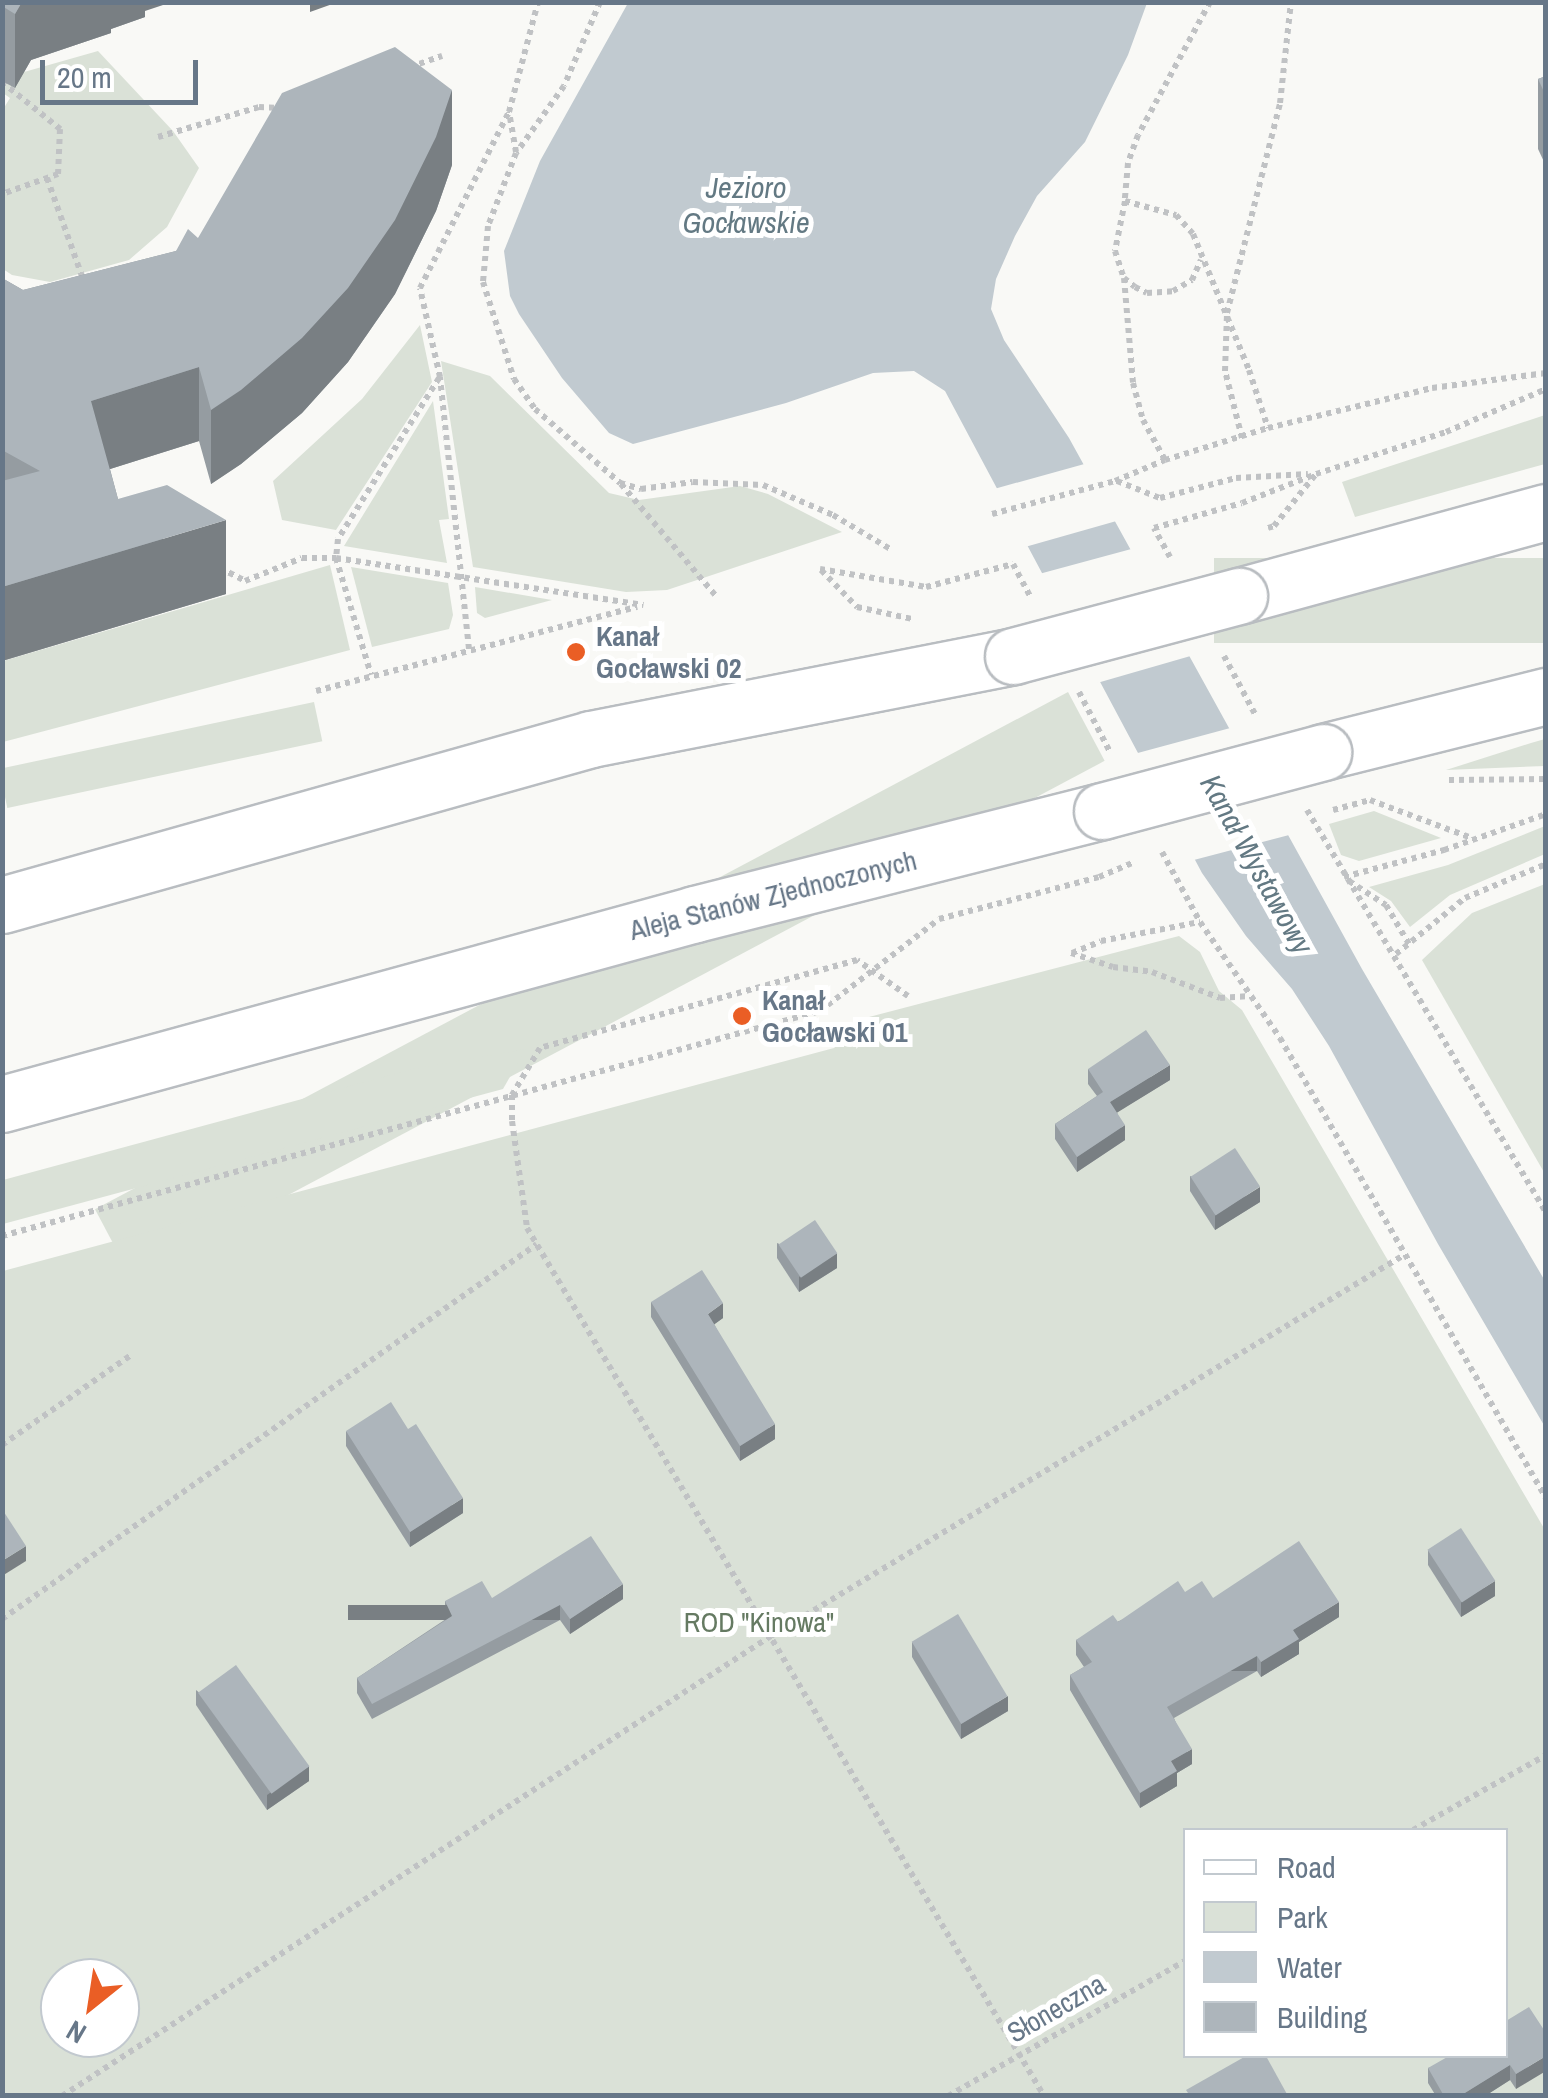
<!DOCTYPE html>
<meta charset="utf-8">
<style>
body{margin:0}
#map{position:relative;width:1548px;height:2098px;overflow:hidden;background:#f9f9f6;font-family:"Archivo Narrow",sans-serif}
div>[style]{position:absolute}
.green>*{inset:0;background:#dae1d7;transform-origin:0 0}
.water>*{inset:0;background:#c1cad0}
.pier>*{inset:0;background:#f9f9f6}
.path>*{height:6px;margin-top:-3px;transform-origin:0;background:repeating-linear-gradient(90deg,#c0c2c4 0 5px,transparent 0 10px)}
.roads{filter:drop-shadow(2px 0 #b9bdc1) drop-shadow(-2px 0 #b9bdc1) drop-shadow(0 2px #b9bdc1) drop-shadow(0 -2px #b9bdc1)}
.primary>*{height:55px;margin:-27.5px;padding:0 27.5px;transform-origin:27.5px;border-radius:27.5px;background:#fff}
.path-bridge>*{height:6px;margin-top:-3px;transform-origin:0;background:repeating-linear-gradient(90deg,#c0c2c4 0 5px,transparent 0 10px)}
.bridges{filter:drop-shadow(2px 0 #b9bdc1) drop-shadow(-2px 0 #b9bdc1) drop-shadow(0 2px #b9bdc1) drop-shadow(0 -2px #b9bdc1)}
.primary-bridge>*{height:55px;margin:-27.5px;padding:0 27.5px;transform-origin:27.5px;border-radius:27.5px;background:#fff}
.wall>*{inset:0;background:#959ca1}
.shaded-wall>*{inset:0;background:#797f83;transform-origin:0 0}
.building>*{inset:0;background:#adb5bb;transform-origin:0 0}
.dots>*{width:28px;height:28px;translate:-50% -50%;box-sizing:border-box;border:5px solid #fff;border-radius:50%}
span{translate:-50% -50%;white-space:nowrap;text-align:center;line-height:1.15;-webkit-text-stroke:10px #fff;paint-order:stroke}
.poi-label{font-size:28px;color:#677788;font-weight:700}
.left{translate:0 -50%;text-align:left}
.street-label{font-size:28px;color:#677788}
.park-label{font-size:28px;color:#657a62}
.water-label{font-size:30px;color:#637983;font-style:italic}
.frame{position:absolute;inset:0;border:5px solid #677788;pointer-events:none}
.legend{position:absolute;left:1183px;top:1828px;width:325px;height:230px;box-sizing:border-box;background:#fff;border:2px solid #c2c9cf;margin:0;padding:12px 18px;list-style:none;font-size:30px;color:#677788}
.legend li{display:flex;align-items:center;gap:20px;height:50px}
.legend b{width:50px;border:2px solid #c2c9cf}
.north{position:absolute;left:40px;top:1958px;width:100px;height:100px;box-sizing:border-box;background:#fff;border:2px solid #c2c9cf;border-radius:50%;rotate:210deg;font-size:28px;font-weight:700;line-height:40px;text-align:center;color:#677788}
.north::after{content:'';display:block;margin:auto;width:35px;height:45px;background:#ea5e25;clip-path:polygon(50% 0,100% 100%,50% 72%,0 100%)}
.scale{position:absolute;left:40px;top:60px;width:158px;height:45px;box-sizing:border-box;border:5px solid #677788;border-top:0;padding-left:12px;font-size:30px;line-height:35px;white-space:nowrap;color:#677788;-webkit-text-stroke:8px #fff;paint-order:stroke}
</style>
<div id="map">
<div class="green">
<i style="clip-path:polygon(98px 51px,173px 131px,199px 168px,167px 227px,129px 260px,50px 282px,12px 275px,3px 269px,2px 111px,10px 98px,3px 93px,3px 78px)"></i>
<i style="clip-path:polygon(420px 325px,432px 382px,336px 530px,282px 520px,273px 481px,362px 399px)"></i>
<i style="clip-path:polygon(441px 361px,490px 376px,609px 493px,639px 500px,740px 486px,768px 494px,842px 532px,667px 590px,626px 592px,473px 567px)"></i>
<i style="clip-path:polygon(433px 401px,449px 519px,439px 520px,447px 563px,344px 546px)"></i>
<i style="clip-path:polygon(1545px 415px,1545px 464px,1355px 517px,1342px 482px)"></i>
<i style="left:1545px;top:558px;width:85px;height:331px;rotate:90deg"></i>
<i style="clip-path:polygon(330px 565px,350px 650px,3px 742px,3px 661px)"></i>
<i style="clip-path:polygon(351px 567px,448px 583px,453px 615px,449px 629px,372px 647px)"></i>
<i style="clip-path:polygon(475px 587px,552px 600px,485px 618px,477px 613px)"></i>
<i style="left:1068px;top:692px;width:78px;height:1102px;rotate:62deg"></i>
<i style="left:314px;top:702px;width:40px;height:322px;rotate:78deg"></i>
<i style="clip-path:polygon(1545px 739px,1545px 766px,1446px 770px,1531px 743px)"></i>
<i style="clip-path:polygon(1374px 811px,1441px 838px,1359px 861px,1341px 855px,1329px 824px)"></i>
<i style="clip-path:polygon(1545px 826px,1545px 854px,1450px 895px,1410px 927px,1391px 901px,1369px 887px,1448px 865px)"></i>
<i style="clip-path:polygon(1545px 884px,1545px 1174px,1422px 960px,1472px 913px)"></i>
<i style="clip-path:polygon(evenodd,1179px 936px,1200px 952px,1219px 991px,1242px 1010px,1545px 1530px,1545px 2095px,3px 2096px,3px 1271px,834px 1048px,869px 1017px,1179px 936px,1186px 1830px,1506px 1830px,1506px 2056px,1186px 2056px,1186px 1830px,1179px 936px,60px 1978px,120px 1978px,120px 2038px,60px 2038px,60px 1978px)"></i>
<i style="clip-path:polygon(526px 1049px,503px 1089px,3px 1224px,3px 1180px,413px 1069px)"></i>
</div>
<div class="water">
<i style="clip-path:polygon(628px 3px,1147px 3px,1128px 55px,1085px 142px,1037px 196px,1015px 236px,996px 279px,991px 309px,1004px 340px,1069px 438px,1362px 969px,1545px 1281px,1545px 1427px,1438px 1244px,1329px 1046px,1292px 989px,1246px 936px,1202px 873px,945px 391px,914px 371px,873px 373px,786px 403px,633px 444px,609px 433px,562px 378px,519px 314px,510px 296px,504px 251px,540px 161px)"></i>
</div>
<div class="pier">
<i style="clip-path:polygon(1088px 463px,1120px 520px,1025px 547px,994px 489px)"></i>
<i style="clip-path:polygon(1135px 548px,1194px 655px,1097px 683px,1039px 574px)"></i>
<i style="clip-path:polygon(1234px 727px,1293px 834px,1190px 861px,1134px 754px)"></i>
</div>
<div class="path">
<i style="left:600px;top:2px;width:91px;rotate:113.2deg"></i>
<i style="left:564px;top:86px;width:82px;rotate:125.6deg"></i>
<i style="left:516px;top:153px;width:78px;rotate:111deg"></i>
<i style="left:488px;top:226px;width:56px;rotate:95.1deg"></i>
<i style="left:483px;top:282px;width:102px;rotate:72.3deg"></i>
<i style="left:514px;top:379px;width:37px;rotate:55deg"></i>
<i style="left:535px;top:409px;width:113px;rotate:41deg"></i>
<i style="left:620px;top:483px;width:22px;rotate:16deg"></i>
<i style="left:641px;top:489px;width:52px;rotate:-7.7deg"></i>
<i style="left:693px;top:482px;width:70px;rotate:2.5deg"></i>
<i style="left:763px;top:485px;width:76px;rotate:23.2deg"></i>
<i style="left:833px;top:515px;width:69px;rotate:30.7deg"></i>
<i style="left:1210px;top:2px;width:151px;rotate:118.4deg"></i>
<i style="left:1138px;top:135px;width:30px;rotate:110deg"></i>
<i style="left:1128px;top:163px;width:38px;rotate:95deg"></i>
<i style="left:1125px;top:201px;width:53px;rotate:15.4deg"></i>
<i style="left:1176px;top:215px;width:25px;rotate:48deg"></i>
<i style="left:1193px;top:234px;width:147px;rotate:67.6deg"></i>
<i style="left:1249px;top:370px;width:61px;rotate:71.9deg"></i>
<i style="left:410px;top:67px;width:34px;rotate:-19deg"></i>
<i style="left:2px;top:82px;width:75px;rotate:39deg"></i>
<i style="left:60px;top:129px;width:45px;rotate:92.5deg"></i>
<i style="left:58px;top:174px;width:59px;rotate:160.3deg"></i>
<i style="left:158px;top:137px;width:105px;rotate:-16.5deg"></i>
<i style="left:259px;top:107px;width:21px;rotate:3deg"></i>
<i style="left:516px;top:152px;width:41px;rotate:-99.9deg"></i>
<i style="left:509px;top:112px;width:114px;rotate:-75.2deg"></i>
<i style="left:47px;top:178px;width:107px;rotate:70.4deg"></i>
<i style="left:1125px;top:201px;width:51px;rotate:101.3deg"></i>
<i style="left:1115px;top:251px;width:28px;rotate:72deg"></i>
<i style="left:1124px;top:278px;width:14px;rotate:39deg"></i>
<i style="left:1135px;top:287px;width:13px;rotate:27deg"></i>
<i style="left:1147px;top:293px;width:26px;rotate:-4deg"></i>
<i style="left:1173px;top:291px;width:22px;rotate:-30deg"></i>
<i style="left:1192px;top:280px;width:22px;rotate:-66deg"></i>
<i style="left:1124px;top:278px;width:105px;rotate:85.1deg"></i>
<i style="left:1133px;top:383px;width:38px;rotate:75deg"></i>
<i style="left:1143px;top:420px;width:46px;rotate:61.2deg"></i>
<i style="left:439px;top:378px;width:190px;rotate:122.1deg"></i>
<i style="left:338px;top:539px;width:19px;rotate:96deg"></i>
<i style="left:336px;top:558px;width:311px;rotate:8.7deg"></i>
<i style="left:1242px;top:438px;width:69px;rotate:-104.2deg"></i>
<i style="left:1225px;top:371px;width:58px;rotate:-88deg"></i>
<i style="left:1227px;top:313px;width:217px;rotate:-75.8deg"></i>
<i style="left:1280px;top:103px;width:102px;rotate:-83.8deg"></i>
<i style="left:1117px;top:481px;width:46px;rotate:21.6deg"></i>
<i style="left:1160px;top:498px;width:79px;rotate:-14.7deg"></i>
<i style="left:1236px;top:478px;width:72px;rotate:-3.2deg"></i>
<i style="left:621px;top:484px;width:148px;rotate:49.7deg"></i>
<i style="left:992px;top:514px;width:127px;rotate:-15deg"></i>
<i style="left:1115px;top:481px;width:54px;rotate:-22.8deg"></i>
<i style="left:1165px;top:460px;width:108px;rotate:-17.3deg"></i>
<i style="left:1268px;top:428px;width:169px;rotate:-13.7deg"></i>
<i style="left:1432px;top:388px;width:115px;rotate:-7.5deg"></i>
<i style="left:1268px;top:528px;width:6px;rotate:-18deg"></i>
<i style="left:1274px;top:526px;width:67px;rotate:-51.1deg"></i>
<i style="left:1316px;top:474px;width:137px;rotate:-17.9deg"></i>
<i style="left:1446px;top:432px;width:109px;rotate:-23.3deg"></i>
<i style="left:1170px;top:557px;width:33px;rotate:-119deg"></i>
<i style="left:1154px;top:528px;width:91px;rotate:-15.9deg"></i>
<i style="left:1242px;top:503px;width:79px;rotate:-21.4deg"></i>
<i style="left:220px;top:568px;width:28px;rotate:27deg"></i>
<i style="left:245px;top:581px;width:61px;rotate:-22deg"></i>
<i style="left:302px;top:558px;width:34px"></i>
<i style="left:336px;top:558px;width:122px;rotate:73.3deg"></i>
<i style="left:820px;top:569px;width:108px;rotate:9.6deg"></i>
<i style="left:926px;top:587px;width:90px;rotate:-14.8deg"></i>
<i style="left:1013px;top:564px;width:36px;rotate:62deg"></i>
<i style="left:821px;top:570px;width:52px;rotate:45.8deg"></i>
<i style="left:857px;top:607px;width:56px;rotate:12.3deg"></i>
<i style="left:469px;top:649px;width:274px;rotate:-96.1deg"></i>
<i style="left:440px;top:377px;width:91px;rotate:-102.7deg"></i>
<i style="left:420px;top:288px;width:197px;rotate:-63.2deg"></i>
<i style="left:1224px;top:656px;width:68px;rotate:61.9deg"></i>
<i style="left:316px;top:691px;width:332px;rotate:-14.7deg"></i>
<i style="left:1079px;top:692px;width:68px;rotate:62.7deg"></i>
<i style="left:1449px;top:780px;width:97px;rotate:-0.6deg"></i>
<i style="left:1370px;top:800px;width:106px;rotate:20.5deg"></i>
<i style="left:1307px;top:810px;width:468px;rotate:59.3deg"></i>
<i style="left:1162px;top:852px;width:80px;rotate:61.5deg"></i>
<i style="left:1200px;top:922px;width:141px;rotate:55.4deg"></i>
<i style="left:1280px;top:1038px;width:531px;rotate:59.96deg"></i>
<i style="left:1344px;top:877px;width:104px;rotate:-15.1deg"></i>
<i style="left:1444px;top:850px;width:108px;rotate:-19.4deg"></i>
<i style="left:1349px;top:881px;width:44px;rotate:33deg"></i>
<i style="left:1386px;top:905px;width:45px;rotate:59.5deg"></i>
<i style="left:1071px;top:953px;width:44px;rotate:18.4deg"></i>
<i style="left:1113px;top:967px;width:39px;rotate:7deg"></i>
<i style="left:1152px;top:972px;width:73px;rotate:20.9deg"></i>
<i style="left:1220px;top:998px;width:30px;rotate:-4deg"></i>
<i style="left:1072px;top:953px;width:31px;rotate:-22deg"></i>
<i style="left:1101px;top:941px;width:101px;rotate:-10.9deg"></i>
<i style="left:1396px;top:954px;width:89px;rotate:-39.1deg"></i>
<i style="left:1465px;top:898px;width:88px;rotate:-22.8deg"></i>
<i style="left:908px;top:996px;width:62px;rotate:-144.8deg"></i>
<i style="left:857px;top:960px;width:329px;rotate:164.5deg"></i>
<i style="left:540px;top:1048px;width:55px;rotate:120.8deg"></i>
<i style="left:512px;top:1095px;width:26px;rotate:90deg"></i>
<i style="left:512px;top:1121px;width:108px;rotate:82deg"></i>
<i style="left:527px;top:1228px;width:1010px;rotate:59.22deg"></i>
<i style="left:2px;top:1236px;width:848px;rotate:-15.38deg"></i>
<i style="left:820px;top:1011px;width:150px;rotate:-37.7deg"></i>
<i style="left:939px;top:919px;width:165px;rotate:-14.7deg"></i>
<i style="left:1099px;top:877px;width:36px;rotate:-23deg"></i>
<i style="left:2px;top:1445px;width:157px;rotate:-34.9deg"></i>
<i style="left:2px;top:1619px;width:653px;rotate:-35.03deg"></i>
<i style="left:1413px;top:1830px;width:153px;rotate:-29.4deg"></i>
<i style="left:62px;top:2096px;width:845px;rotate:-32.98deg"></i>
<i style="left:771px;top:1636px;width:739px;rotate:-31.04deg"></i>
<i style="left:948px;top:2096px;width:274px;rotate:-29.7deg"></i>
</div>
<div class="roads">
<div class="primary">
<i style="left:1239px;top:596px;width:318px;rotate:-15.3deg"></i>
<i style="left:1323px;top:752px;width:230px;rotate:-14.1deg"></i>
<i style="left:2px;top:905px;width:612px;rotate:-15.74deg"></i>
<i style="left:591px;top:739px;width:430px;rotate:-11.1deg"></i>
<i style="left:2px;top:1104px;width:719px;rotate:-15.33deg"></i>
<i style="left:695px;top:914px;width:420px;rotate:-14.2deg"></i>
</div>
</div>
<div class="path-bridge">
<i style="left:1333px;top:810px;width:38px;rotate:-15deg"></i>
</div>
<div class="bridges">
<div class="primary-bridge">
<i style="left:1013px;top:656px;width:234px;rotate:-14.9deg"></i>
<i style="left:1102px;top:811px;width:229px;rotate:-14.9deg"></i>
</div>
</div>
<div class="wall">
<i style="clip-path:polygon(2px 2px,145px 11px,145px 17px,111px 29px,111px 33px,31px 60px,15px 88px,2px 81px)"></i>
<i style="clip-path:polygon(1546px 76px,1546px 166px,1538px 149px,1538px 79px)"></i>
<i style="clip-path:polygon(452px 165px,436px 211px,395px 294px,348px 362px,302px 413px,241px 464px,211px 484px,199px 441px,110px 469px,118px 499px,226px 594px,2px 661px,2px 278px,23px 290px,176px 251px,198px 238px)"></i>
<i style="clip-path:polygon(1088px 1069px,1170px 1080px,1117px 1112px,1125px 1140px,1077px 1172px,1055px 1139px,1055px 1124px,1097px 1096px,1088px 1084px)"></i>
<i style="clip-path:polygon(1190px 1176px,1260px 1202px,1215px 1230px,1190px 1191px)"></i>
<i style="clip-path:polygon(777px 1243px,837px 1268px,799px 1292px,777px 1258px)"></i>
<i style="clip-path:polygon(651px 1302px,723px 1318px,714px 1324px,775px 1439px,740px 1461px,651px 1317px)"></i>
<i style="clip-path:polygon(346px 1431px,463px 1513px,410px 1547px,346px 1446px)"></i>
<i style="clip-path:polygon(1428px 1550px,1495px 1596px,1461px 1617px,1428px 1565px)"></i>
<i style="clip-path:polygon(1185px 1592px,1213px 1598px,1339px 1617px,1299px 1642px,1299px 1654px,1261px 1677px,1257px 1671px,1174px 1718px,1192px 1764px,1177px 1773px,1177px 1786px,1140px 1808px,1070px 1690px,1070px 1675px,1084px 1667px,1076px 1655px,1076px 1640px)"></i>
<i style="clip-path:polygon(492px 1598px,623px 1599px,570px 1634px,560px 1620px,372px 1719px,357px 1693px,357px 1678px,446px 1619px,445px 1616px,445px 1601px)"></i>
<i style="clip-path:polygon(912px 1642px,1008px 1711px,961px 1739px,912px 1657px)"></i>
<i style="clip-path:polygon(196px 1690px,309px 1781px,267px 1810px,196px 1705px)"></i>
<i style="clip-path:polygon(1546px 2033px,1516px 2089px,1510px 2080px,1485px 2096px,1436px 2096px,1428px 2083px,1428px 2068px)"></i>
</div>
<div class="shaded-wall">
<i style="clip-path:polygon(22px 2px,172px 2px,145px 11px,145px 17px,111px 29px,111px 33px,31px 60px,15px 88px,15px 14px)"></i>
<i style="clip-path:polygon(310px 2px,338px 2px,310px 12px)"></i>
<i style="clip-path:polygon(452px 90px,452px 165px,436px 211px,395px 294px,348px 362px,302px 413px,241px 464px,211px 484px,211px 410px)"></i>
<i style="clip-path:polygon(199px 367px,199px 441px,91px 475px,91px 401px)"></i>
<i style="clip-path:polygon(226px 520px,226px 594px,2px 661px,2px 587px)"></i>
<i style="clip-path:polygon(1170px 1065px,1170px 1080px,1110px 1117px,1110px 1102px)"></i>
<i style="clip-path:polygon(1125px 1125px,1125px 1140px,1077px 1172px,1077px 1157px)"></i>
<i style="clip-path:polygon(1260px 1187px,1260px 1202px,1215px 1230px,1215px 1215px)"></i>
<i style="clip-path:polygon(837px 1253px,837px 1268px,799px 1292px,799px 1277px)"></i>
<i style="clip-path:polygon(723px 1303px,723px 1318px,708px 1329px,708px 1314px)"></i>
<i style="clip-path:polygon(775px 1424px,775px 1439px,740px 1461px,740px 1446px)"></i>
<i style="clip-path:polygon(463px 1498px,463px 1513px,410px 1547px,410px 1532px)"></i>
<i style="clip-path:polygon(26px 1546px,26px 1561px,2px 1576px,2px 1561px)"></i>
<i style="clip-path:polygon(1495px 1581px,1495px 1596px,1461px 1617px,1461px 1602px)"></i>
<i style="clip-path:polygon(623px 1584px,623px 1599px,570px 1634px,570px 1619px)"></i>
<i style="clip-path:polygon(1339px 1602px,1339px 1617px,1299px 1642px,1299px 1654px,1261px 1677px,1261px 1662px,1293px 1630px)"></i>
<i style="left:560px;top:1605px;width:15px;height:212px;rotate:90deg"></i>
<i style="left:1257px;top:1656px;width:15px;height:103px;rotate:90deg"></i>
<i style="clip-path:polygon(1008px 1696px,1008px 1711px,961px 1739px,961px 1724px)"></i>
<i style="clip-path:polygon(1192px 1749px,1192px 1764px,1177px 1773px,1177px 1786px,1140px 1808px,1140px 1793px,1171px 1761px)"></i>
<i style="clip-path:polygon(309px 1766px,309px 1781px,267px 1810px,267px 1795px)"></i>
<i style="clip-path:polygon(1546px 2056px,1546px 2071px,1516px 2089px,1516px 2074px)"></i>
<i style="clip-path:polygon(1510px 2065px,1510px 2080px,1485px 2096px,1460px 2096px)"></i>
</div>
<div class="building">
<i style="clip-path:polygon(2px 2px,22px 2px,15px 14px,2px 6px)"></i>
<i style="clip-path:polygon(395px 47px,452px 90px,436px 137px,395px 220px,348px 288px,302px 338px,241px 390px,211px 410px,199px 367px,91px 401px,118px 499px,167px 485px,226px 520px,2px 587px,2px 481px,40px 471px,2px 450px,2px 278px,23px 290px,176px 251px,188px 229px,198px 238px,282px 93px)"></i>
<i style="clip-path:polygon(1546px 76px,1546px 96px,1538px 79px)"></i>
<i style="clip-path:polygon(1146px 1030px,1170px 1065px,1110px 1102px,1125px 1125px,1077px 1157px,1055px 1124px,1103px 1092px,1088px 1069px)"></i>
<i style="left:1235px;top:1148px;width:46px;height:53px;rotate:57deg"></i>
<i style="left:815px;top:1220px;width:40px;height:44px;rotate:56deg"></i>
<i style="clip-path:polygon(702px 1270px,723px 1303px,708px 1314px,775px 1424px,740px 1446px,651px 1302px)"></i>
<i style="clip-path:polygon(391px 1402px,408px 1429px,416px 1424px,463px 1498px,410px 1532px,346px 1431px)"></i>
<i style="clip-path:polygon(2px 1509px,26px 1546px,2px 1561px)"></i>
<i style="left:1461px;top:1528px;width:63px;height:40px;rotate:57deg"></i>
<i style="clip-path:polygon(591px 1536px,623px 1584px,570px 1619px,560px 1605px,372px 1704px,357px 1678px,452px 1616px,445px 1601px,482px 1581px,492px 1598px)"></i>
<i style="clip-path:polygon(1299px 1541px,1339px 1602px,1293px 1630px,1299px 1639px,1261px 1662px,1257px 1656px,1167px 1707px,1192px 1749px,1171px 1761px,1177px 1771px,1140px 1793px,1070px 1675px,1092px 1662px,1076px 1640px,1113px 1615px,1118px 1622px,1178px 1581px,1185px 1592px,1202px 1581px,1213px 1598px)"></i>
<i style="left:958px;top:1614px;width:96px;height:54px;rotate:59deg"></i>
<i style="left:236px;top:1665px;width:125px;height:47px;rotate:54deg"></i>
<i style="clip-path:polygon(1529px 2007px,1546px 2033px,1546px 2056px,1516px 2074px,1510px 2065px,1460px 2096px,1444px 2096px,1428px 2068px,1449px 2056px,1506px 2056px,1506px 2021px)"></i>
<i style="clip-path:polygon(1246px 2056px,1266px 2056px,1288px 2096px,1190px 2096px,1186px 2090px)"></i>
</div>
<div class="dots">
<i style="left:576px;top:652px;background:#ea5e25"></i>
<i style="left:742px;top:1016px;background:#ea5e25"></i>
</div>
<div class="poi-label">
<span class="left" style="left:596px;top:652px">Kanał<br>Gocławski 02</span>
<span class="left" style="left:762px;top:1016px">Kanał<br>Gocławski 01</span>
</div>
<div class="street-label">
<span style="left:773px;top:895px;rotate:-14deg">Aleja Stanów Zjednoczonych</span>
<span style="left:1056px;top:2008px;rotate:-30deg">Słoneczna</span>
</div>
<div class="park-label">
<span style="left:759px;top:1622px">ROD "Kinowa"</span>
</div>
<div class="water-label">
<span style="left:746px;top:204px">Jezioro<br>Gocławskie</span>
<span style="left:1257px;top:864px;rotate:61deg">Kanał Wystawowy</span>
</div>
<div class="frame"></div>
<ul class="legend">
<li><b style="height:12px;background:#fff"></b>Road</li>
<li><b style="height:28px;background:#dae1d7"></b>Park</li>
<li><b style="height:28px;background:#c1cad0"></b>Water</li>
<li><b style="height:28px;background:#adb5bb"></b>Building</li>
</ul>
<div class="north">N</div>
<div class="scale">20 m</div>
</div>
